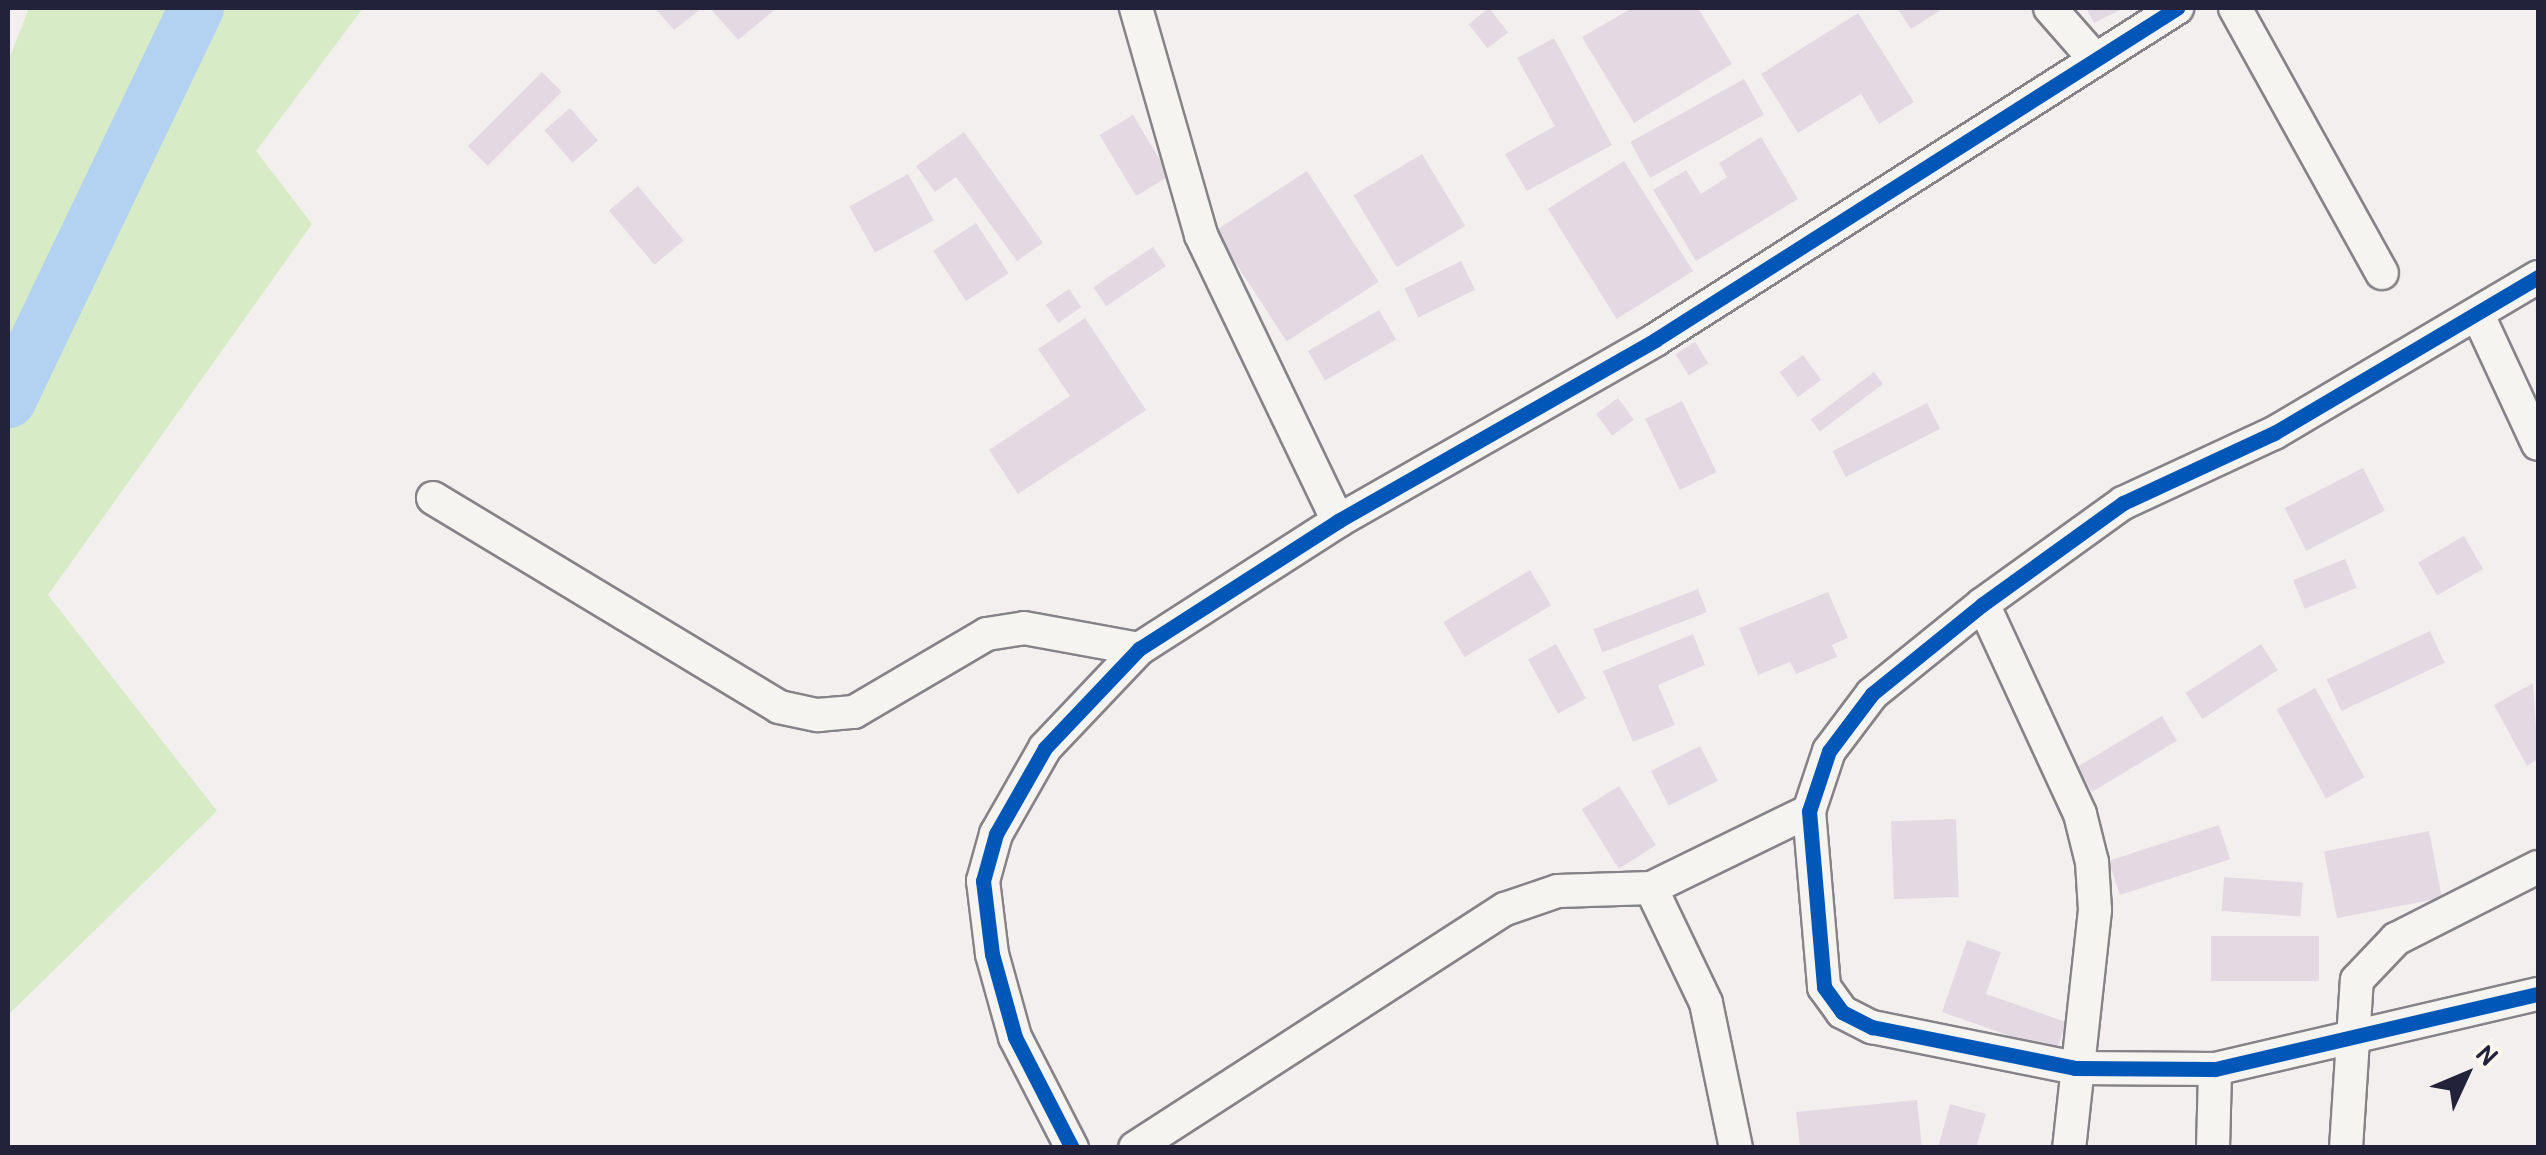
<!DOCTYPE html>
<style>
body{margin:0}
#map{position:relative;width:2546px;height:1155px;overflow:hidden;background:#f4efef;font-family:"Patrick Hand",sans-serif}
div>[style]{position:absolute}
.green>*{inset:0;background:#d6ebc6}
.river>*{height:55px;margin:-27.5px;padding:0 27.5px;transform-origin:27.5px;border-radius:27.5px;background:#b3d2f1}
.building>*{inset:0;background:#e3d9e3;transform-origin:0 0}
.roads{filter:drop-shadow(2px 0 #858388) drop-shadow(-2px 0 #858388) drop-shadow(0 2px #858388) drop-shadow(0 -2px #858388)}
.street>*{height:32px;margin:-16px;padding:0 16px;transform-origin:16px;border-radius:16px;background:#f6f4f1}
.cycleway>*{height:15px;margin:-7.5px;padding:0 7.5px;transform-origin:7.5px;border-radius:7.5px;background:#0057b8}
span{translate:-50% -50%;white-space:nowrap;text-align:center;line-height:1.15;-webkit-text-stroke:8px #fbf7ec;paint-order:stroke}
.frame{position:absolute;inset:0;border:10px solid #22223b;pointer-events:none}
.north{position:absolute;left:2416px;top:1025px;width:100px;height:100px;-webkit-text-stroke:8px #fbf7ec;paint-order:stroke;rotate:46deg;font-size:28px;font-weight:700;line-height:40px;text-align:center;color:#22223b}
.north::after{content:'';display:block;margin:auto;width:35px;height:45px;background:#22223b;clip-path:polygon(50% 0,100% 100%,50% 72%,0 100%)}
</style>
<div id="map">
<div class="green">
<i style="clip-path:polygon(29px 8px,363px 8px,256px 151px,312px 224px,48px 595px,217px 811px,8px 1015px,8px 62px)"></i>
</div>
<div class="river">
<i style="left:8px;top:400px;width:435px;rotate:-64.4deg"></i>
</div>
<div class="building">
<i style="clip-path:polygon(655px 8px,702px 8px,674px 30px)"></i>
<i style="clip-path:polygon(710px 8px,777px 8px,738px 40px)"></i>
<i style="left:1489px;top:8px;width:31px;height:26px;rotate:52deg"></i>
<i style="clip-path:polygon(1632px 8px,1698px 8px,1732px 64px,1634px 123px,1582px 37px)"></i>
<i style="clip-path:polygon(1897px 8px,1944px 8px,1911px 29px)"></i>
<i style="clip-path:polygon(2086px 8px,2124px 8px,2094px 23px)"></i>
<i style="clip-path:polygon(1858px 13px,1914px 102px,1879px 124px,1861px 94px,1798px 133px,1761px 74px)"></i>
<i style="clip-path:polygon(1554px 38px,1612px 145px,1527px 191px,1505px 154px,1555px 126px,1517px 58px)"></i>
<i style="left:542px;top:72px;width:28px;height:105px;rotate:45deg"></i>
<i style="left:1744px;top:79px;width:41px;height:130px;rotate:61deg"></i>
<i style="left:570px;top:108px;width:43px;height:34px;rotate:49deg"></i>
<i style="left:1133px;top:115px;width:71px;height:39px;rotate:59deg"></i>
<i style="clip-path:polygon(964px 132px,1043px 243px,1017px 261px,956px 177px,935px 192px,916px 166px)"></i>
<i style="clip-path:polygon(1761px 137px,1798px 199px,1696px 261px,1653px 190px,1686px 170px,1701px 194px,1727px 177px,1719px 163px)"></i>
<i style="left:1422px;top:154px;width:84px;height:80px;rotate:59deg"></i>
<i style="left:1624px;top:161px;width:130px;height:90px;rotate:58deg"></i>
<i style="left:1307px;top:171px;width:132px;height:110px;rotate:57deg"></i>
<i style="left:908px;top:174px;width:53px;height:67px;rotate:61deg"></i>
<i style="left:638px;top:186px;width:71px;height:38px;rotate:50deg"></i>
<i style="left:976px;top:223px;width:60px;height:51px;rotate:57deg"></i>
<i style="left:1153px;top:247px;width:23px;height:72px;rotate:56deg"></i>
<i style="left:1461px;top:261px;width:32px;height:63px;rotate:64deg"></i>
<i style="left:1069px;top:289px;width:22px;height:28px;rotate:56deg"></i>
<i style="left:1379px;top:310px;width:34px;height:82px;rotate:60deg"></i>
<i style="clip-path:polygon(1085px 318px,1146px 410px,1018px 494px,989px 450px,1070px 396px,1038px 349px)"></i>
<i style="left:1695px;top:342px;width:25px;height:23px;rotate:58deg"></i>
<i style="left:1803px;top:355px;width:31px;height:29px;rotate:54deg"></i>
<i style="left:1874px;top:372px;width:15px;height:79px;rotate:53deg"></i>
<i style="left:1618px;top:398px;width:27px;height:27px;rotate:54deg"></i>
<i style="left:1682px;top:401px;width:79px;height:41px;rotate:64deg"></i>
<i style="left:1927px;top:403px;width:29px;height:106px;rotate:63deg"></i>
<i style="left:2363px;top:468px;width:48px;height:88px;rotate:63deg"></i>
<i style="left:2464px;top:536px;width:38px;height:53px;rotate:60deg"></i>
<i style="left:2345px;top:559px;width:31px;height:56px;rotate:68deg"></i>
<i style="left:1530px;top:570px;width:41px;height:101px;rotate:59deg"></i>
<i style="left:1698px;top:589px;width:25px;height:112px;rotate:69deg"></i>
<i style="clip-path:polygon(1828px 592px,1848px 638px,1832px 645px,1837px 657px,1796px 674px,1790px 662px,1758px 675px,1739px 628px)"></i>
<i style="left:2430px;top:631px;width:35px;height:114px;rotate:65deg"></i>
<i style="clip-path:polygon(1693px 634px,1705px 665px,1658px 685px,1675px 725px,1633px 742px,1603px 671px)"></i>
<i style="left:1556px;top:644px;width:62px;height:32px;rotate:61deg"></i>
<i style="left:2261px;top:644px;width:31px;height:90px;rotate:57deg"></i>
<i style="clip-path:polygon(2533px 683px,2538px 759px,2527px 766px,2494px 705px)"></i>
<i style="left:2315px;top:688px;width:102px;height:44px;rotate:61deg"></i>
<i style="left:2162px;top:716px;width:29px;height:99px;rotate:59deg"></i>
<i style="left:1700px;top:746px;width:39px;height:55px;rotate:63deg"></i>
<i style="left:1619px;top:786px;width:70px;height:44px;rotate:58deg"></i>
<i style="left:1956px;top:819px;width:78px;height:65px;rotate:88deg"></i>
<i style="left:2219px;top:825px;width:36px;height:116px;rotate:72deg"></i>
<i style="left:2429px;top:831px;width:68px;height:107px;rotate:79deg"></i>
<i style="left:2224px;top:877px;width:79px;height:34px;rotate:4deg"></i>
<i style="left:2211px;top:936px;width:108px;height:45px"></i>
<i style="clip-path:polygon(1967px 940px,2001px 952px,1986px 994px,2066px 1022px,2056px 1052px,1942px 1012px)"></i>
<i style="clip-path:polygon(1917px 1100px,1922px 1148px,1800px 1148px,1796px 1112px)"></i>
<i style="clip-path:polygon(1950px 1104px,1986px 1114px,1976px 1148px,1938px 1148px)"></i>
</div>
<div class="roads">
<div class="street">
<i style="left:1136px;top:8px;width:236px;rotate:74deg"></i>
<i style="left:1201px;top:235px;width:317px;rotate:64.4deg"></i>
<i style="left:2050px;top:8px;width:67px;rotate:48.7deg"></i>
<i style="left:2235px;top:8px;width:303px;rotate:61deg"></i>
<i style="left:2538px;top:277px;width:307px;rotate:149.4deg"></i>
<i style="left:2274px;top:433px;width:166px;rotate:155.1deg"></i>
<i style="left:2123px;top:503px;width:173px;rotate:144.2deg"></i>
<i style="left:1983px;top:604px;width:143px;rotate:141deg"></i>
<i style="left:1872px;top:694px;width:71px;rotate:127deg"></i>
<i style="left:1829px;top:751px;width:63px;rotate:108.4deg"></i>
<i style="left:1809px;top:811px;width:177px;rotate:85.1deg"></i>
<i style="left:1824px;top:987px;width:31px;rotate:54deg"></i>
<i style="left:1842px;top:1012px;width:34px;rotate:27deg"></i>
<i style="left:1872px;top:1027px;width:207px;rotate:11.4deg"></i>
<i style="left:2075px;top:1068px;width:140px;rotate:0.4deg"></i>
<i style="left:2215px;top:1069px;width:332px;rotate:-13.1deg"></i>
<i style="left:2478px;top:315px;width:142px;rotate:65.1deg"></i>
<i style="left:433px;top:498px;width:404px;rotate:31.1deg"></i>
<i style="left:779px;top:707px;width:40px;rotate:12deg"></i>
<i style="left:818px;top:715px;width:36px;rotate:-5deg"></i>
<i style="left:854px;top:712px;width:154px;rotate:-30.4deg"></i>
<i style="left:987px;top:634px;width:37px;rotate:-9deg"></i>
<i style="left:1024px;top:628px;width:117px;rotate:10.3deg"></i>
<i style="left:1983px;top:604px;width:231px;rotate:65.2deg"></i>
<i style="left:2080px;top:814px;width:49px;rotate:76deg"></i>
<i style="left:2092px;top:862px;width:48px;rotate:86.4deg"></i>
<i style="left:2095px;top:910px;width:239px;rotate:96.2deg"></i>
<i style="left:1651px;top:888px;width:127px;rotate:64.4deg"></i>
<i style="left:1706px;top:1003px;width:148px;rotate:78.3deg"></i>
<i style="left:1072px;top:1148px;width:125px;rotate:-117.2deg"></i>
<i style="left:1015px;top:1037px;width:86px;rotate:-105.5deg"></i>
<i style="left:992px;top:954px;width:74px;rotate:-97deg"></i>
<i style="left:983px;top:881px;width:49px;rotate:-74.5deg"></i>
<i style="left:996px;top:834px;width:99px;rotate:-60.3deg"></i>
<i style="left:1045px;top:748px;width:137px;rotate:-46.5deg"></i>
<i style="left:1139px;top:649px;width:237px;rotate:-32.7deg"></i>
<i style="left:1338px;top:521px;width:365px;rotate:-29.7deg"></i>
<i style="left:1655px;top:340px;width:619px;rotate:-32.46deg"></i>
<i style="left:1135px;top:1148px;width:440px;rotate:-32.9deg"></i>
<i style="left:1505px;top:909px;width:56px;rotate:-18.8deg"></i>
<i style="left:1558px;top:891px;width:93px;rotate:-1.8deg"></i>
<i style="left:1651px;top:888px;width:176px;rotate:-26deg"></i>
<i style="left:2213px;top:1148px;width:79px;rotate:-88.5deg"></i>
<i style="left:2346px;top:1148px;width:168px;rotate:-86.3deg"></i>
<i style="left:2357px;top:980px;width:57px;rotate:-46.4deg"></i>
<i style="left:2396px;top:939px;width:159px;rotate:-26.9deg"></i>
</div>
</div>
<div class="cycleway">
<i style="left:2538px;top:277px;width:307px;rotate:149.4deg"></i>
<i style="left:2274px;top:433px;width:166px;rotate:155.1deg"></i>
<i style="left:2123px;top:503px;width:173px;rotate:144.2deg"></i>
<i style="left:1983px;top:604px;width:143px;rotate:141deg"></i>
<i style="left:1872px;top:694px;width:71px;rotate:127deg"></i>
<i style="left:1829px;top:751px;width:63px;rotate:108.4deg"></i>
<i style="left:1809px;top:811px;width:177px;rotate:85.1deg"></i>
<i style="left:1824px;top:987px;width:31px;rotate:54deg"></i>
<i style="left:1842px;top:1012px;width:34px;rotate:27deg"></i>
<i style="left:1872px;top:1027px;width:207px;rotate:11.4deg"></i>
<i style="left:2075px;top:1068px;width:140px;rotate:0.4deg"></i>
<i style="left:2215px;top:1069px;width:332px;rotate:-13.1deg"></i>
<i style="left:1072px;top:1148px;width:125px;rotate:-117.2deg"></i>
<i style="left:1015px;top:1037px;width:86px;rotate:-105.5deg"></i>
<i style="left:992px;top:954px;width:74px;rotate:-97deg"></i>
<i style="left:983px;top:881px;width:49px;rotate:-74.5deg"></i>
<i style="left:996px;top:834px;width:99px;rotate:-60.3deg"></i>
<i style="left:1045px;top:748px;width:137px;rotate:-46.5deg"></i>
<i style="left:1139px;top:649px;width:237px;rotate:-32.7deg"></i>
<i style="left:1338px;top:521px;width:365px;rotate:-29.7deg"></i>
<i style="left:1655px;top:340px;width:619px;rotate:-32.46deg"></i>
</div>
<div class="frame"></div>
<div class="north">N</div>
</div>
